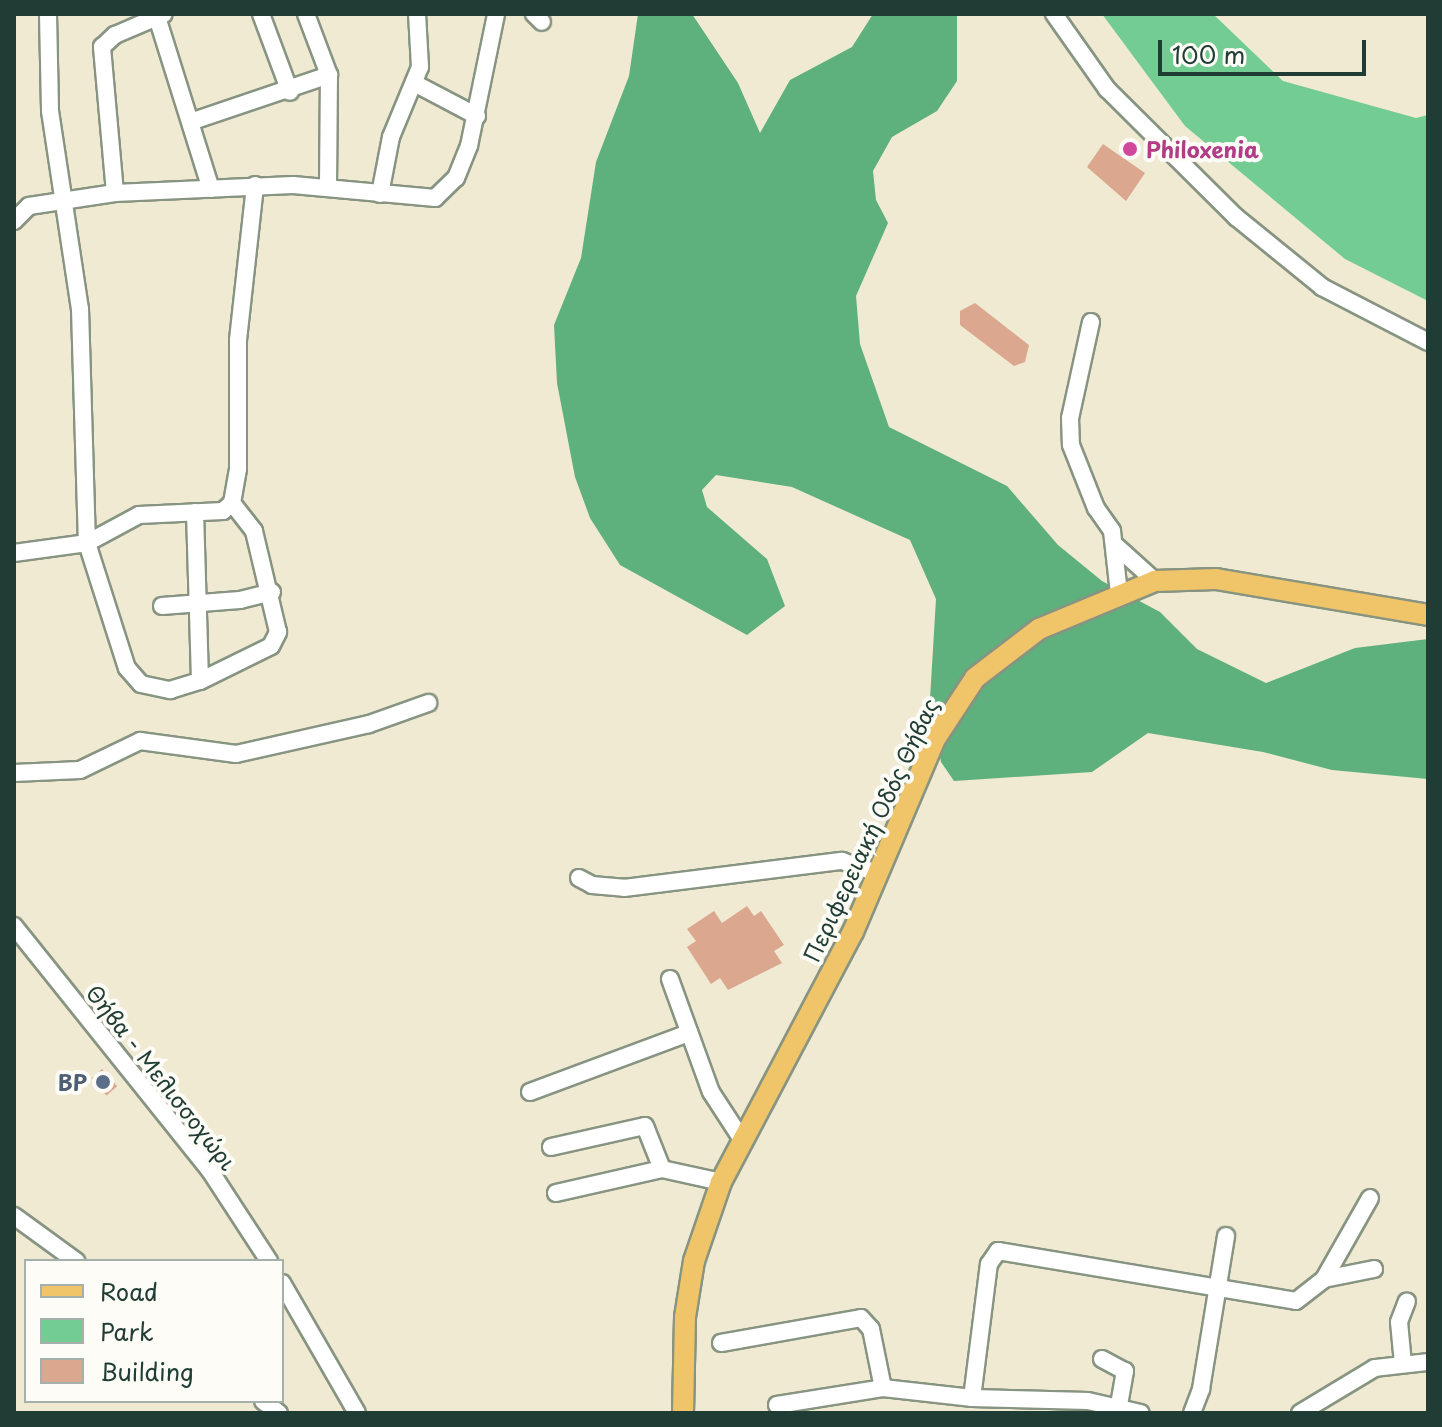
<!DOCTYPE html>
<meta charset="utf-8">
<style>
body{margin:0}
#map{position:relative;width:1442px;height:1427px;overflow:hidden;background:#efead1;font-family:"Playpen Sans",sans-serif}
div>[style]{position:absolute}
.green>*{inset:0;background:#73cc92}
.forest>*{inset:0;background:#5eb07c}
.building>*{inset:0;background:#dba78e;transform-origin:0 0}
.roads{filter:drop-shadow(2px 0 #879482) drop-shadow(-2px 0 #879482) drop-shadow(0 2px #879482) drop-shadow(0 -2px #879482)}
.minor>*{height:16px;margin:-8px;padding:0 8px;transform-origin:8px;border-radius:8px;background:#fff}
.major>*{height:20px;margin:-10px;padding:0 10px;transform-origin:10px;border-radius:10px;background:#f0c469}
.dots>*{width:22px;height:22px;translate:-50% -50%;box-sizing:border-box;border:4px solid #fdfcf7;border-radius:50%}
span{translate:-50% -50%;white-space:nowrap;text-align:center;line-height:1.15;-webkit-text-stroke:8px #fdfcf7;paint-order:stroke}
.hotel-label{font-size:22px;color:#b23c85;font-weight:700}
.left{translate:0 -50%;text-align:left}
.street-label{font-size:22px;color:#1f3d34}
.service-label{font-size:22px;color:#4e5e75;font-weight:700}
.right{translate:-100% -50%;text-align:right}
.frame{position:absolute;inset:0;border:16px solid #1f3d34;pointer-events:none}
.legend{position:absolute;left:24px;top:1259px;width:260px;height:144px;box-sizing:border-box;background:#fdfcf7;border:2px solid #a4b0a9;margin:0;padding:10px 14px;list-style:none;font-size:24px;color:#1f3d34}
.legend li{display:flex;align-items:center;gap:16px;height:40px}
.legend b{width:40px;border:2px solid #a4b0a9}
.scale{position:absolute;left:1158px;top:40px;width:208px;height:36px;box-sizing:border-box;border:4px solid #1f3d34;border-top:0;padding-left:10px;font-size:24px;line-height:28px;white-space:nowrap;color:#1f3d34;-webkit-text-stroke:6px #fdfcf7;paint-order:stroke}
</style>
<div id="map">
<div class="green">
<i style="clip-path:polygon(1102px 14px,1213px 14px,1283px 81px,1416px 118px,1428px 115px,1428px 301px,1345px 259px,1185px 126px)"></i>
</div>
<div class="forest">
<i style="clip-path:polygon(638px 14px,692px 14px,738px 83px,760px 133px,790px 80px,852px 47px,873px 14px,957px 14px,957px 81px,937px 111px,892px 137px,873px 171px,876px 200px,888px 223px,856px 296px,860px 344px,889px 427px,1007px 486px,1058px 545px,1102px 581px,1160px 612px,1197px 649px,1266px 683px,1355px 648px,1428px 639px,1428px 779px,1332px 770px,1263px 752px,1148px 733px,1092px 772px,954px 781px,941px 762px,930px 699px,936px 599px,910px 540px,792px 487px,716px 475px,702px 490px,707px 507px,767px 559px,785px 606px,747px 635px,620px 565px,590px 518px,575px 477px,557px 383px,554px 325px,581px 258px,596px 162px,629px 76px)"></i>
</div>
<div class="building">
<i style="clip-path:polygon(1103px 144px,1145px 173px,1126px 201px,1087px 167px)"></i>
<i style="clip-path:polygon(975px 303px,1029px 345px,1025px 362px,1014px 366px,960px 325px,960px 311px)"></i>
<i style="clip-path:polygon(747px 906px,754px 916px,761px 911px,784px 945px,774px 951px,782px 963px,728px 990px,720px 978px,711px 984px,687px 947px,696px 941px,687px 929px,714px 911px,722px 923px)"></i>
<i style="left:102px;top:1069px;width:23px;height:14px;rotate:49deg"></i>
</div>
<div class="roads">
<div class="minor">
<i style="left:48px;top:14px;width:97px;rotate:88.8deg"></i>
<i style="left:50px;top:111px;width:200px;rotate:81.4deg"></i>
<i style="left:80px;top:309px;width:234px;rotate:88.3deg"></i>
<i style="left:87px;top:543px;width:131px;rotate:72.3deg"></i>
<i style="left:127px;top:668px;width:21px;rotate:49deg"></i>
<i style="left:141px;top:684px;width:30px;rotate:12deg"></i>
<i style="left:170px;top:690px;width:31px;rotate:-17deg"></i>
<i style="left:200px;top:681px;width:79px;rotate:-26.2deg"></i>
<i style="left:271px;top:646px;width:16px;rotate:-63deg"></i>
<i style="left:278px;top:632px;width:104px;rotate:-103.4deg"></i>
<i style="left:254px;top:531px;width:36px;rotate:-128deg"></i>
<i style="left:261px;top:14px;width:83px;rotate:69.6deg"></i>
<i style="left:534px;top:14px;width:11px;rotate:45deg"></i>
<i style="left:1054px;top:14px;width:92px;rotate:54.8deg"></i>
<i style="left:1107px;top:89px;width:182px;rotate:44.8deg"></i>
<i style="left:1236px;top:217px;width:111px;rotate:39.1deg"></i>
<i style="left:1322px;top:287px;width:119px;rotate:27.4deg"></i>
<i style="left:157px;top:17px;width:180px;rotate:72.6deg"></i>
<i style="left:416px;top:84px;width:69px;rotate:27.7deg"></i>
<i style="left:193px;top:121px;width:144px;rotate:-18.7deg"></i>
<i style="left:329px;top:75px;width:65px;rotate:-110.7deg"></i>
<i style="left:328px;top:187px;width:112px;rotate:-89.5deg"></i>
<i style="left:115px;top:193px;width:147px;rotate:-95.1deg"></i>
<i style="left:102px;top:47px;width:18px;rotate:-43deg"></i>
<i style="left:115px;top:35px;width:53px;rotate:-23.2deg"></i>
<i style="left:380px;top:194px;width:58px;rotate:-79.1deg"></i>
<i style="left:391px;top:137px;width:76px;rotate:-67.5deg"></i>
<i style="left:420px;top:67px;width:53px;rotate:-93.2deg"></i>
<i style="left:14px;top:221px;width:21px;rotate:-45deg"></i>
<i style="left:29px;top:206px;width:87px;rotate:-8.6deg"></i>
<i style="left:115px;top:193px;width:178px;rotate:-2.6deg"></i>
<i style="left:293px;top:185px;width:143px;rotate:5.2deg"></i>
<i style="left:435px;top:198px;width:29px;rotate:-44deg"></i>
<i style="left:456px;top:178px;width:35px;rotate:-68deg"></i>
<i style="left:469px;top:146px;width:135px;rotate:-78.4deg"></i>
<i style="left:1091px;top:322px;width:98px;rotate:102.3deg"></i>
<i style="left:1070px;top:418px;width:27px;rotate:88deg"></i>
<i style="left:1071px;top:445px;width:68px;rotate:68.4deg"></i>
<i style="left:1096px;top:508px;width:28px;rotate:55deg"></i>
<i style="left:1112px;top:531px;width:62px;rotate:83.6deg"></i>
<i style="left:195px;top:512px;width:169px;rotate:88.3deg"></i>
<i style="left:1115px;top:545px;width:54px;rotate:42deg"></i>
<i style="left:14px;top:553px;width:74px;rotate:-7.8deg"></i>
<i style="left:87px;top:543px;width:59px;rotate:-28.3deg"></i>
<i style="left:139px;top:515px;width:84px;rotate:-2.7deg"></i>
<i style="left:223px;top:511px;width:12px;rotate:-42deg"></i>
<i style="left:232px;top:503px;width:35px;rotate:-80deg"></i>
<i style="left:238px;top:469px;width:129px;rotate:-90deg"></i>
<i style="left:238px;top:340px;width:156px;rotate:-83.7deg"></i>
<i style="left:162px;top:606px;width:78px;rotate:-4.4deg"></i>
<i style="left:240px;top:600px;width:33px;rotate:-14deg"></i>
<i style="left:14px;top:773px;width:66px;rotate:-2.6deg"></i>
<i style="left:80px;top:770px;width:67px;rotate:-25.8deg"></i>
<i style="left:140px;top:741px;width:97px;rotate:7.7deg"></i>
<i style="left:236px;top:754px;width:136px;rotate:-12.7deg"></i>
<i style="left:369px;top:724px;width:63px;rotate:-19.6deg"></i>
<i style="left:579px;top:878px;width:15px;rotate:28deg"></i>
<i style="left:592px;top:885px;width:32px;rotate:5deg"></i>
<i style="left:624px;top:888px;width:220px;rotate:-7.1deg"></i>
<i style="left:842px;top:861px;width:37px;rotate:19deg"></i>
<i style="left:14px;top:926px;width:312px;rotate:51.3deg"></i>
<i style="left:209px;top:1169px;width:110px;rotate:56.9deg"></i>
<i style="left:670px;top:979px;width:120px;rotate:70.1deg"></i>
<i style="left:711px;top:1092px;width:55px;rotate:56.9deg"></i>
<i style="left:530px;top:1092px;width:170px;rotate:-20.4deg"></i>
<i style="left:551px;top:1147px;width:96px;rotate:-12.6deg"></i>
<i style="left:645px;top:1126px;width:46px;rotate:68.4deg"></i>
<i style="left:556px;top:1193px;width:109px;rotate:-12.8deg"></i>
<i style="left:662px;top:1169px;width:60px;rotate:12.4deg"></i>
<i style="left:14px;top:1216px;width:77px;rotate:36deg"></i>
<i style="left:1324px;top:1279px;width:51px;rotate:-11.3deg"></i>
<i style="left:282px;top:1283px;width:150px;rotate:60deg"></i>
<i style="left:721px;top:1343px;width:142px;rotate:-10.1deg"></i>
<i style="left:861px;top:1318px;width:15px;rotate:48deg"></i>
<i style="left:871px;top:1329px;width:60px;rotate:78.5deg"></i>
<i style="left:1102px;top:1359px;width:26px;rotate:28deg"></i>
<i style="left:1125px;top:1371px;width:36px;rotate:100deg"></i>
<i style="left:1403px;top:1364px;width:42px;rotate:-95.4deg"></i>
<i style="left:1399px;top:1322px;width:22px;rotate:-69deg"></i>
<i style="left:972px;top:1398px;width:135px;rotate:-82.8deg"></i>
<i style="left:989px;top:1264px;width:16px;rotate:-55deg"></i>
<i style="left:998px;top:1251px;width:302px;rotate:9.5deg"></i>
<i style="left:1296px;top:1301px;width:36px;rotate:-38deg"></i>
<i style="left:1324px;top:1279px;width:93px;rotate:-60.4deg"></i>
<i style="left:263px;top:1401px;width:20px;rotate:37deg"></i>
<i style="left:777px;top:1405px;width:107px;rotate:-9.1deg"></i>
<i style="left:883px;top:1388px;width:90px;rotate:6.4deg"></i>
<i style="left:972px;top:1398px;width:116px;rotate:1.5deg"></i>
<i style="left:1088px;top:1401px;width:54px;rotate:12.8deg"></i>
<i style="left:1192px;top:1413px;width:26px;rotate:-69deg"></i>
<i style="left:1201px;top:1389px;width:155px;rotate:-80.7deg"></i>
<i style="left:1300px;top:1413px;width:87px;rotate:-31deg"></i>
<i style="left:1375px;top:1368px;width:53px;rotate:-6.5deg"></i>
</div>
<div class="major">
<i style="left:683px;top:1413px;width:96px;rotate:-88.8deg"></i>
<i style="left:685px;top:1317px;width:57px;rotate:-80.9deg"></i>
<i style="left:694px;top:1261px;width:83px;rotate:-71.1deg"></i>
<i style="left:721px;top:1182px;width:283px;rotate:-62.2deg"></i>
<i style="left:853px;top:932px;width:210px;rotate:-67deg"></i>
<i style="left:935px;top:739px;width:73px;rotate:-56.7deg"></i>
<i style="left:975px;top:678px;width:81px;rotate:-37.4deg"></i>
<i style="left:1039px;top:629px;width:126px;rotate:-22.5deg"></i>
<i style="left:1155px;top:581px;width:61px;rotate:-1.9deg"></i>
<i style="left:1216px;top:579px;width:215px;rotate:9.6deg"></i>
</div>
</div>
<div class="dots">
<i style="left:1130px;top:149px;background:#d1479c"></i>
<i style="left:103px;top:1082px;background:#5c6f8a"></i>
</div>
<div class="hotel-label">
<span class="left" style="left:1146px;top:149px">Philoxenia</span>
</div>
<div class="street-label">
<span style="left:870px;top:830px;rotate:-65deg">Περιφερειακή Οδός Θήβας</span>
<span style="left:162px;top:1077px;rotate:52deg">Θήβα - Μελισσοχώρι</span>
</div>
<div class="service-label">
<span class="right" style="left:87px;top:1082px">BP</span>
</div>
<div class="frame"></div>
<ul class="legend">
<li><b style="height:10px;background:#f0c469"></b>Road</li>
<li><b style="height:22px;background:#73cc92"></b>Park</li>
<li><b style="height:22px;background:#dba78e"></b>Building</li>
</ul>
<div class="scale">100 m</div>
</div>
